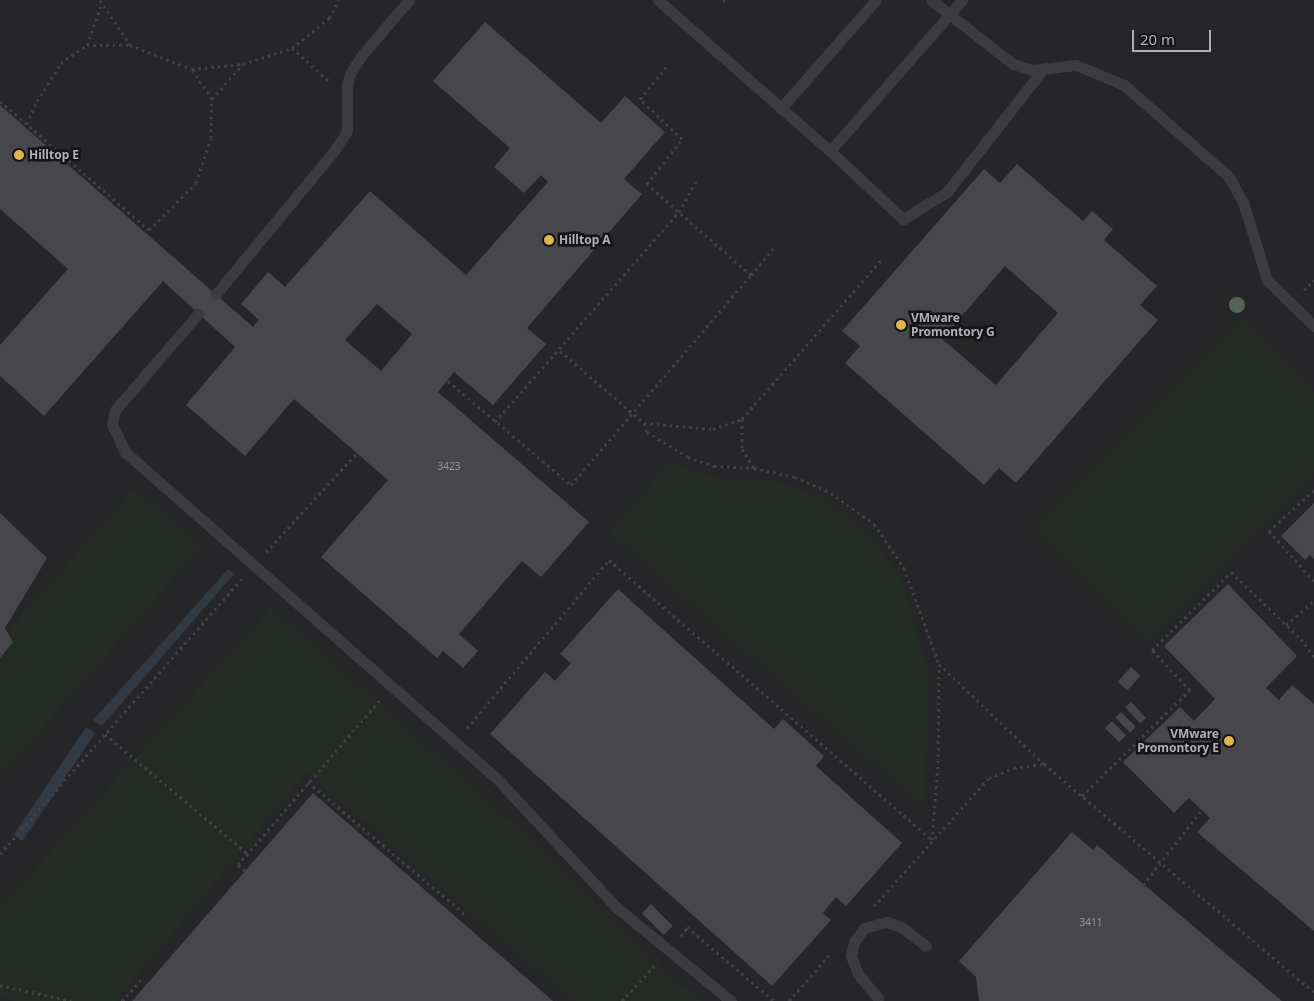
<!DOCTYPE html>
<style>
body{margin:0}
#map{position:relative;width:1314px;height:1001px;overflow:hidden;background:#19191b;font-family:"Noto Sans",sans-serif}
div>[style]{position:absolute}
.built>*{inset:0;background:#262528;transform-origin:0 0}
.green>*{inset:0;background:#242b25}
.water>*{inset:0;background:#323940;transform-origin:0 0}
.building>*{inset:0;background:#47464b;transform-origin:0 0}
.path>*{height:3px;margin-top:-1.5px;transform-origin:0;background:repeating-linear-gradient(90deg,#414247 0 2.5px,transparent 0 6.5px)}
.lane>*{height:11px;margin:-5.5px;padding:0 5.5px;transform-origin:5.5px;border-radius:5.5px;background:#3b3b40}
.trees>*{width:16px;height:16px;margin:-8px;border-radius:50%;background:#556458}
.dots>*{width:14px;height:14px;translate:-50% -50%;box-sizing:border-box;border:2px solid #141416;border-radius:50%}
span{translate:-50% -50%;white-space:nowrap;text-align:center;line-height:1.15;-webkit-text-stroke:5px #141416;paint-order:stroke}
.number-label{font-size:10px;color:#94969e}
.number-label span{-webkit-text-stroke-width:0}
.poi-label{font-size:12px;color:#adb0b9;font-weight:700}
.left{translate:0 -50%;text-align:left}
.right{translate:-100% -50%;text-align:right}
.scale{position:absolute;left:1132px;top:30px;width:79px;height:22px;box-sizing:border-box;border:2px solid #adb0b9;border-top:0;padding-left:6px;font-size:15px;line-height:18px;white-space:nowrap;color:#adb0b9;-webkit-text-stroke:4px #141416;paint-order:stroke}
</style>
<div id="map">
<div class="built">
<i style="left:0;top:0;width:1314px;height:1001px"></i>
</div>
<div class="green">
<i style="clip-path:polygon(1242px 320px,1314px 391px,1314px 474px,1149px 640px,1036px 528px)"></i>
<i style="clip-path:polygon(670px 463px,729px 481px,777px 481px,816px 495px,866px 530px,900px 575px,929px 672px,925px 807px,609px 531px)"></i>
<i style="clip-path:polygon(134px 488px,201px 547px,0 776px,0 641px)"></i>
<i style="clip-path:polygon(271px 608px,539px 847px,662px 970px,702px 1001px,575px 1001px,307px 772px,116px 1001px,14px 1001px,7px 995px,0 998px,0 908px)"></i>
</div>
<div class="water">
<i style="clip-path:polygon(228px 569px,234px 574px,102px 726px,93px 720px)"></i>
<i style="left:86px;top:727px;width:11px;height:130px;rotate:34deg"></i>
</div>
<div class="building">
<i style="clip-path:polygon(evenodd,485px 22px,601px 123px,625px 96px,665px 132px,624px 179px,642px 194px,527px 328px,546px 344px,493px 405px,454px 372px,438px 392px,589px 522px,541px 577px,522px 561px,459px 634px,478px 651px,463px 668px,443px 651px,437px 658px,321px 557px,388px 480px,294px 399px,245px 456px,186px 405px,235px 347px,163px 281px,44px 416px,0 376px,0 345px,68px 269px,0 209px,0 105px,253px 327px,259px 320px,241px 304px,268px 272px,285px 287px,370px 191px,466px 275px,548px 182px,541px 175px,524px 193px,494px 167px,510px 148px,433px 81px,485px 22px,377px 304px,412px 334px,381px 371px,345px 340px,377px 304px)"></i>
<i style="clip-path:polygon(evenodd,1017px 164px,1083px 221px,1092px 211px,1113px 229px,1104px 240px,1157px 286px,1140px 305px,1158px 320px,1016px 483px,999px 468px,984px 485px,845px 363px,860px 346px,842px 331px,984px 169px,1000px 183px,1017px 164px,1005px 266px,1058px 313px,996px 385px,942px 339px,1005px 266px)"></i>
<i style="clip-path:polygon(1314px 503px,1314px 559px,1310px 555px,1305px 560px,1281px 536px)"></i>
<i style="clip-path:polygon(0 513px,47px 558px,5px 628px,13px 642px,0 658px)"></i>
<i style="clip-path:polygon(1228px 584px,1297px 656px,1266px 688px,1279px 700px,1292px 685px,1314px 704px,1314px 931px,1197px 832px,1210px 818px,1189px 798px,1174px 813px,1123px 762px,1180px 707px,1194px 721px,1215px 699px,1164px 646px)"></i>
<i style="clip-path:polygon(618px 589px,774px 729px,783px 719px,824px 756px,816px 766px,902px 843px,846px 906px,836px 897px,823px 913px,831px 920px,772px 986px,490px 734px,545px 672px,555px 681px,571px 663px,560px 654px)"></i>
<i style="left:1131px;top:667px;width:13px;height:20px;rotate:42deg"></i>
<i style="left:1131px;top:702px;width:22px;height:8px;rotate:47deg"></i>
<i style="left:1121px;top:712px;width:21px;height:8px;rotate:45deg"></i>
<i style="left:1112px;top:721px;width:20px;height:10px;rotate:45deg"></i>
<i style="clip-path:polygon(313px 793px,553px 1001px,132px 1001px)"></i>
<i style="clip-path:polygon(1072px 832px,1093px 850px,1097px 845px,1282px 1001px,979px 1001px,976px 977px,959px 961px)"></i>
<i style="left:651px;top:904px;width:31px;height:13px;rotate:45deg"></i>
</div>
<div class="path">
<i style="left:100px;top:0;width:54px;rotate:56.3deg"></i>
<i style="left:130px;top:45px;width:66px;rotate:21.2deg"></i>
<i style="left:192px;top:69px;width:51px;rotate:-5.6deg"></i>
<i style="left:243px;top:64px;width:52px;rotate:-18.1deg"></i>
<i style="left:292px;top:48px;width:48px;rotate:-39deg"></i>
<i style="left:329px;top:18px;width:21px;rotate:-61deg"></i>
<i style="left:723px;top:0;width:4px;rotate:34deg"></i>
<i style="left:87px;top:45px;width:41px;rotate:-70.3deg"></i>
<i style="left:292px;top:48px;width:50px;rotate:41.7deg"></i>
<i style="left:212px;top:99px;width:47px;rotate:-48.5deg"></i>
<i style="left:0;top:101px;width:197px;rotate:40.9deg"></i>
<i style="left:149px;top:230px;width:66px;rotate:-45deg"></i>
<i style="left:196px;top:183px;width:47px;rotate:-71.6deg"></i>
<i style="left:211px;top:138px;width:39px;rotate:-89deg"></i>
<i style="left:212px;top:99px;width:36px;rotate:-124deg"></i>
<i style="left:27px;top:124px;width:25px;rotate:-67deg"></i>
<i style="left:37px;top:101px;width:45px;rotate:-57.7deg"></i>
<i style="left:61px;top:63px;width:32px;rotate:-35deg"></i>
<i style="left:87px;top:45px;width:42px"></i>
<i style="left:751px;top:275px;width:35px;rotate:-50deg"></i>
<i style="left:1304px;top:290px;width:14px;rotate:-45deg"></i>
<i style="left:560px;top:351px;width:111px;rotate:40.6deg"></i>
<i style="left:644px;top:423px;width:9px;rotate:72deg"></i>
<i style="left:647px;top:432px;width:48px;rotate:31.4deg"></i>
<i style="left:688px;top:457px;width:28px;rotate:19deg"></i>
<i style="left:714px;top:466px;width:40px;rotate:2.9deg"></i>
<i style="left:754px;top:468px;width:42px;rotate:12.4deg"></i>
<i style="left:795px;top:477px;width:39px;rotate:24deg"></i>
<i style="left:831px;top:493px;width:53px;rotate:35.8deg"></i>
<i style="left:874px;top:524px;width:53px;rotate:55.7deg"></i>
<i style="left:904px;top:568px;width:102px;rotate:70deg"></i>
<i style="left:939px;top:664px;width:145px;rotate:43.6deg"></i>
<i style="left:1044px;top:764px;width:353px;rotate:40.2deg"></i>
<i style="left:448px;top:381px;width:161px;rotate:40.2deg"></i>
<i style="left:571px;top:485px;width:277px;rotate:-49.4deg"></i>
<i style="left:751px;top:275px;width:138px;rotate:-138.8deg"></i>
<i style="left:647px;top:184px;width:57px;rotate:-52.1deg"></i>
<i style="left:682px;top:139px;width:58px;rotate:-136.4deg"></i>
<i style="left:640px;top:99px;width:43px;rotate:-50.7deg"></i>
<i style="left:742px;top:419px;width:213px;rotate:-48.8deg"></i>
<i style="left:495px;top:422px;width:279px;rotate:-48.8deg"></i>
<i style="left:679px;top:212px;width:37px;rotate:-61deg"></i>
<i style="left:644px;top:423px;width:69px;rotate:5deg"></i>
<i style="left:713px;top:429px;width:31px;rotate:-19deg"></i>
<i style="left:742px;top:419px;width:30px;rotate:90deg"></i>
<i style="left:742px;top:449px;width:22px;rotate:58deg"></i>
<i style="left:1314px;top:490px;width:61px;rotate:137.7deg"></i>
<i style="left:1269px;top:531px;width:67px;rotate:48deg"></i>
<i style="left:266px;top:552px;width:134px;rotate:-47.4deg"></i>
<i style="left:1286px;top:625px;width:37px;rotate:-41deg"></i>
<i style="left:467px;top:728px;width:220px;rotate:-49.8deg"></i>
<i style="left:609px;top:560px;width:427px;rotate:40.9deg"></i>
<i style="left:105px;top:734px;width:187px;rotate:40deg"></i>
<i style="left:308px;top:782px;width:208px;rotate:40.1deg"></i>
<i style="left:1082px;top:796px;width:151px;rotate:-44.5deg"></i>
<i style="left:1190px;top:690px;width:55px;rotate:-133.5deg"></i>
<i style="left:1152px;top:650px;width:111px;rotate:-44.6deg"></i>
<i style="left:1231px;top:572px;width:97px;rotate:43.7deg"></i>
<i style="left:1301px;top:639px;width:22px;rotate:54deg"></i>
<i style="left:932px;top:840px;width:77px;rotate:-85.5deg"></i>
<i style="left:938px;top:763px;width:98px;rotate:-89.4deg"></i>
<i style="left:0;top:854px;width:366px;rotate:-48.7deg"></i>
<i style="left:245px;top:871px;width:9px;rotate:-139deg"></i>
<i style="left:238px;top:865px;width:218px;rotate:-49.3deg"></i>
<i style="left:1143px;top:885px;width:93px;rotate:-52deg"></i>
<i style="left:874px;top:906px;width:172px;rotate:-48.1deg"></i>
<i style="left:989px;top:778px;width:27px;rotate:-22deg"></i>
<i style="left:1014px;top:768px;width:29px;rotate:-8deg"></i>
<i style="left:681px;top:936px;width:11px;rotate:-56deg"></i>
<i style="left:687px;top:927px;width:114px;rotate:40.4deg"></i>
<i style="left:0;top:985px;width:73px;rotate:12.7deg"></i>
<i style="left:122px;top:1001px;width:28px;rotate:-48deg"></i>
<i style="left:622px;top:1001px;width:52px;rotate:-47.4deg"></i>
<i style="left:789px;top:1001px;width:64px;rotate:-48.8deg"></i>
</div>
<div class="lane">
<i style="left:658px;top:0;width:229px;rotate:41.3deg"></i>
<i style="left:830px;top:151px;width:100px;rotate:43deg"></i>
<i style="left:903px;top:219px;width:52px;rotate:-31.5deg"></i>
<i style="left:947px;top:192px;width:157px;rotate:-52deg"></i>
<i style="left:931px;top:0;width:104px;rotate:38deg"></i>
<i style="left:1013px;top:64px;width:21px;rotate:17deg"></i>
<i style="left:1033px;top:70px;width:43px;rotate:-6.6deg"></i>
<i style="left:1076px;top:65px;width:52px;rotate:22.6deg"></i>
<i style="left:1124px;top:85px;width:140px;rotate:41.2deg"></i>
<i style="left:1229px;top:177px;width:29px;rotate:61deg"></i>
<i style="left:1243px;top:202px;width:82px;rotate:72.9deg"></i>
<i style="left:1267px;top:280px;width:66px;rotate:44.4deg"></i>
<i style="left:781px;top:108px;width:144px;rotate:-48.7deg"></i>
<i style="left:830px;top:151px;width:201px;rotate:-48.8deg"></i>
<i style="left:216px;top:294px;width:185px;rotate:-50.5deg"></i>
<i style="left:334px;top:151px;width:24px;rotate:-57deg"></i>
<i style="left:347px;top:131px;width:46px;rotate:-90deg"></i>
<i style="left:347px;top:85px;width:11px;rotate:-75deg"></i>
<i style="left:350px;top:74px;width:22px;rotate:-58deg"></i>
<i style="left:362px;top:55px;width:72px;rotate:-49.5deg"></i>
<i style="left:198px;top:314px;width:127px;rotate:130.8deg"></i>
<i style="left:115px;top:410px;width:14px;rotate:102deg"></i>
<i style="left:112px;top:424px;width:31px;rotate:65deg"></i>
<i style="left:125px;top:452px;width:500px;rotate:41.3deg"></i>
<i style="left:500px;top:782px;width:171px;rotate:47.1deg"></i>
<i style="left:616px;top:907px;width:149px;rotate:39.3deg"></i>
<i style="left:878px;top:998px;width:31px;rotate:-130deg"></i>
<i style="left:858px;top:974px;width:19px;rotate:-111deg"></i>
<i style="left:851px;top:956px;width:14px;rotate:-78deg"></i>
<i style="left:854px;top:942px;width:17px;rotate:-54deg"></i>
<i style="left:864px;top:928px;width:24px;rotate:-15deg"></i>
<i style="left:887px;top:922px;width:15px;rotate:20deg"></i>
<i style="left:901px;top:927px;width:31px;rotate:37deg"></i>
</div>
<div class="trees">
<i style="left:1237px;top:305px"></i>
</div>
<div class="dots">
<i style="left:19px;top:155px;background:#dfb64d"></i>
<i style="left:549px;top:240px;background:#dfb64d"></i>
<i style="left:901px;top:325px;background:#dfb64d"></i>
<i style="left:1229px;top:741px;background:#dfb64d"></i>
</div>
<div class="number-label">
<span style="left:449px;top:467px">3423</span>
<span style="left:1091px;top:923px">3411</span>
</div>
<div class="poi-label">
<span class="left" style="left:29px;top:155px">Hilltop E</span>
<span class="left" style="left:559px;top:240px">Hilltop A</span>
<span class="left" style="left:911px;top:325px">VMware<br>Promontory G</span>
<span class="right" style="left:1219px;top:741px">VMware<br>Promontory E</span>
</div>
<div class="scale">20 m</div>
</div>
